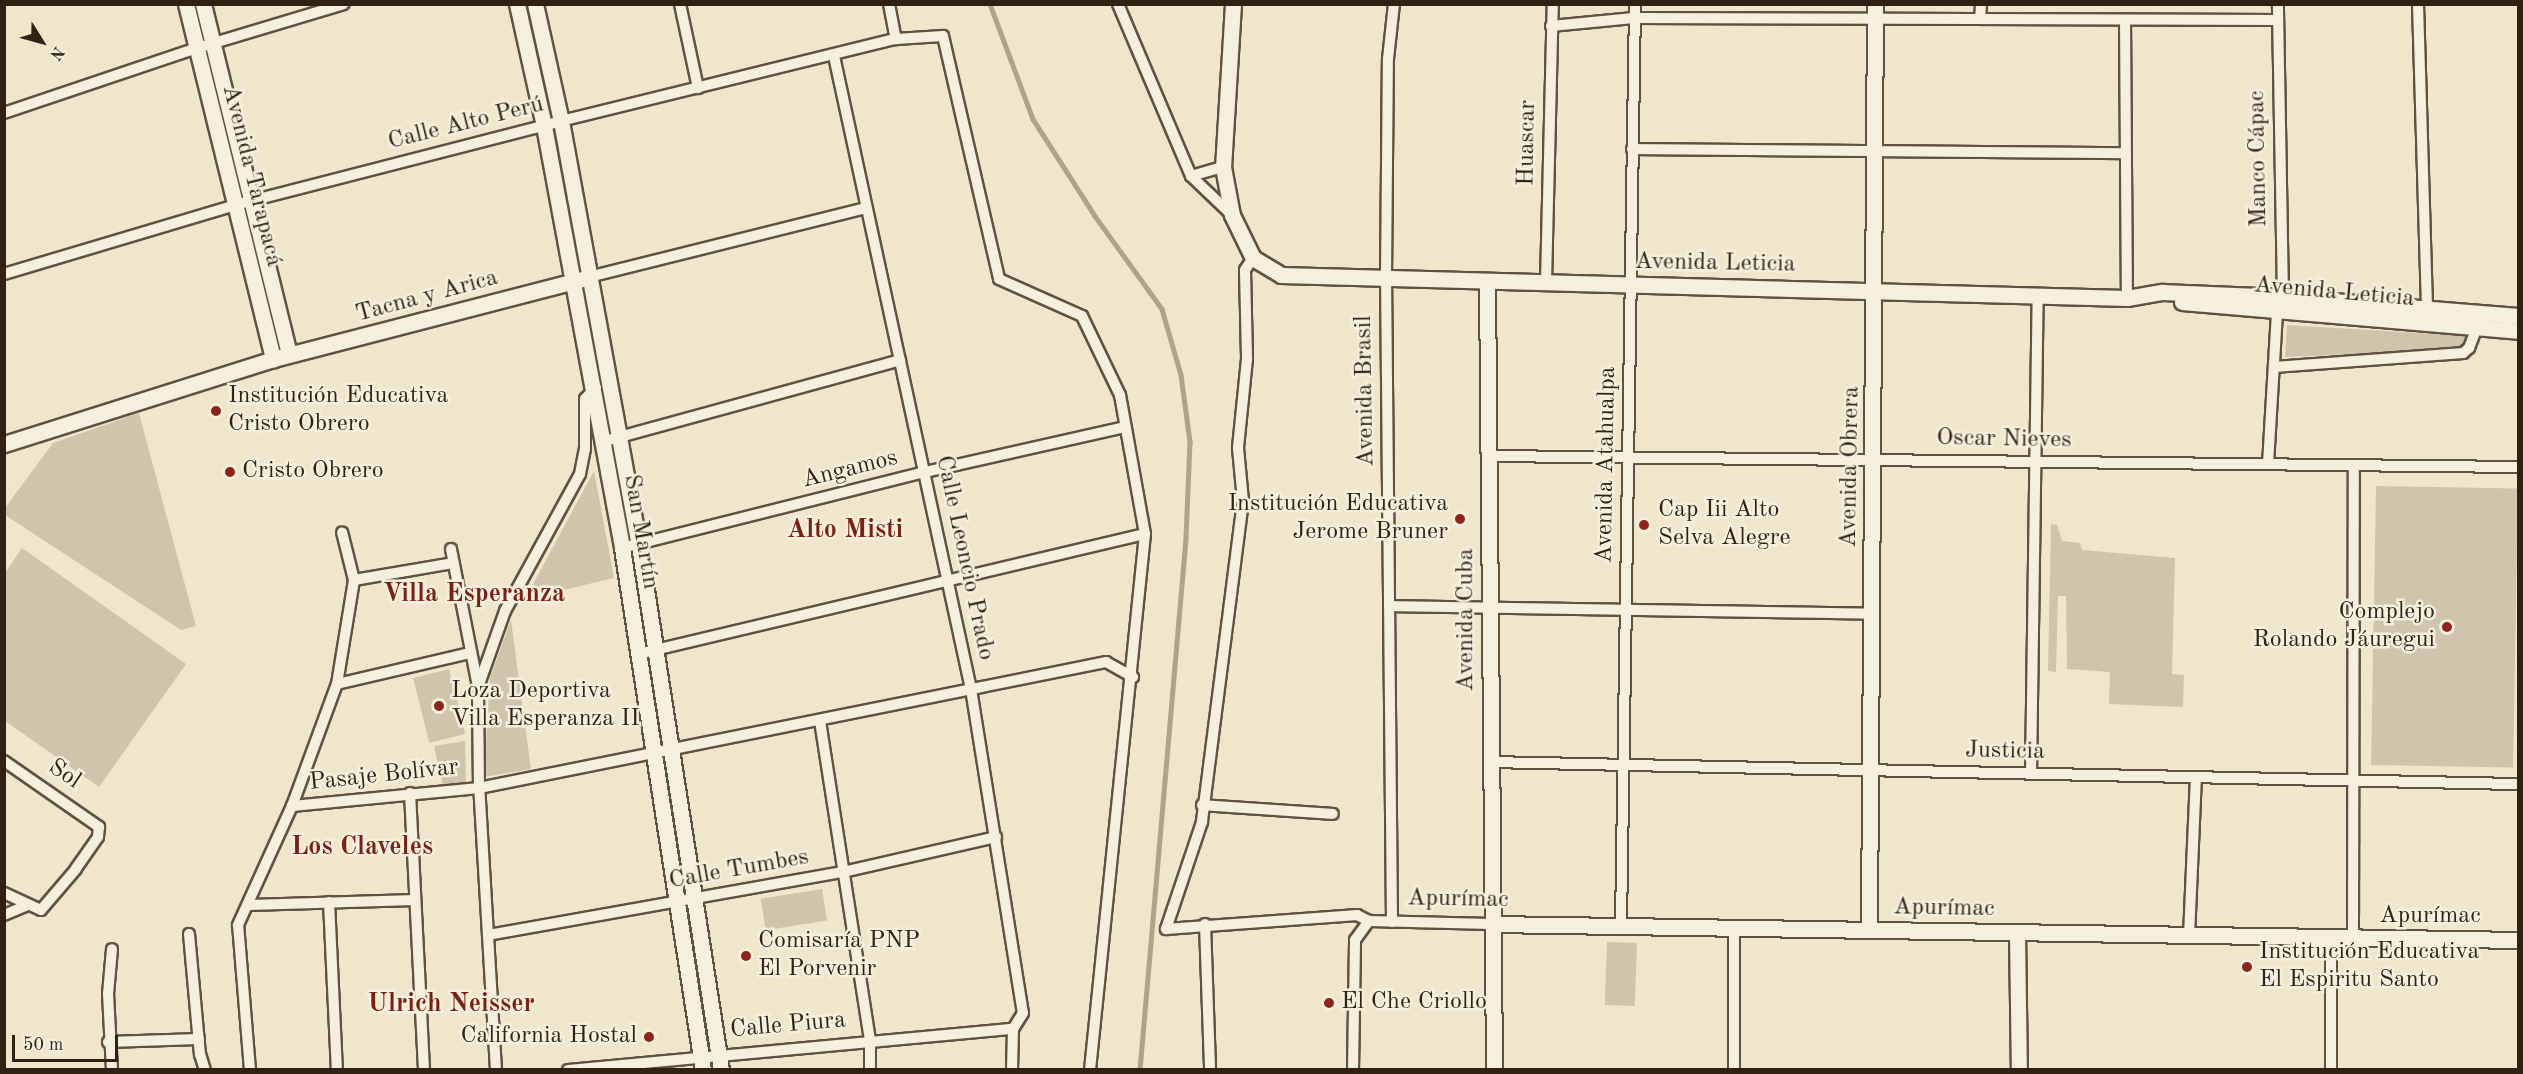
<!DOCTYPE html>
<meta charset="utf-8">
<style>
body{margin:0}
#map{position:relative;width:2523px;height:1074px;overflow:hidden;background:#efe6cb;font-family:"Old Standard TT",serif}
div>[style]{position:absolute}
.green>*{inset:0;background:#cfc5ac;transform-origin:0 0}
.stream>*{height:4.5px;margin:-2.25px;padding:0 2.25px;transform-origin:2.25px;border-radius:2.25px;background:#aea38d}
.roads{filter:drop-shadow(2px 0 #605242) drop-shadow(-2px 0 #605242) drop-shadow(0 2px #605242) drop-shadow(0 -2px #605242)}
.street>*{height:10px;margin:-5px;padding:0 5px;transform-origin:5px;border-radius:5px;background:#f5efdd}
.secondary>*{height:15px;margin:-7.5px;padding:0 7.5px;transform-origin:7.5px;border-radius:7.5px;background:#f5efdd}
.dots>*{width:16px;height:16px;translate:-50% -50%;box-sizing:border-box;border:3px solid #f5efdd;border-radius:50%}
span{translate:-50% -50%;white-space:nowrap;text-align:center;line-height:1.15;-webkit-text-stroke:5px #f5efdd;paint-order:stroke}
.street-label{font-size:24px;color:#312115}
.poi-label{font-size:24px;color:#312115}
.left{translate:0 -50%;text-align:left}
.right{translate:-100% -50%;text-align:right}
.neighbourhood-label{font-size:26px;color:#7a1f14;font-weight:700}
.frame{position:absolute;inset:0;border:6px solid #312115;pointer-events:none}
.north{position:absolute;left:12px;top:12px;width:60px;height:60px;-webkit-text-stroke:4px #f5efdd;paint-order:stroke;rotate:127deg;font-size:16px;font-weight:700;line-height:24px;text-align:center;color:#312115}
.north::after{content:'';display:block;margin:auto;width:21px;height:27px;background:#312115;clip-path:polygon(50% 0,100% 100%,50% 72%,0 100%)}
.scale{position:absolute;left:12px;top:1035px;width:106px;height:27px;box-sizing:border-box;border:3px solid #312115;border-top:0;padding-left:8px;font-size:18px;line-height:21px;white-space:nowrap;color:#312115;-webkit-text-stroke:4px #f5efdd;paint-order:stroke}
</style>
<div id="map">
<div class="green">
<i style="clip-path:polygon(2287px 325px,2468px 336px,2464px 349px,2285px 357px)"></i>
<i style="clip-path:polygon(139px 413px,196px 626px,181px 630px,5px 515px,5px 508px,53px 443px)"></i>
<i style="clip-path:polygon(594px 471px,614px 578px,525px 599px)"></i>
<i style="left:2376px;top:486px;width:142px;height:279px;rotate:1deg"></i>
<i style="clip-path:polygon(2051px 524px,2057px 525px,2062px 541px,2080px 543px,2082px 550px,2175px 558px,2172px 674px,2184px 675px,2183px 707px,2109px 704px,2110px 672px,2067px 669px,2066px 596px,2058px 596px,2056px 672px,2048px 671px)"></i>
<i style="clip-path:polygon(22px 548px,186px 664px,99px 787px,5px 721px,5px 573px)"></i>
<i style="clip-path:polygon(511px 620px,531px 769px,484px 777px,490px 678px)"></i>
<i style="left:449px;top:669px;width:67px;height:37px;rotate:76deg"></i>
<i style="clip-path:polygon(465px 741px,466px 783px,443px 786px,434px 746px)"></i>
<i style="left:822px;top:889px;width:32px;height:62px;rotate:81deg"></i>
<i style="left:1607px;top:942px;width:30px;height:63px;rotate:2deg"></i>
</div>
<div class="stream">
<i style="left:990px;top:4px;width:123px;rotate:69.5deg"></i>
<i style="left:1033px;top:119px;width:115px;rotate:57.4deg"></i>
<i style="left:1095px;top:216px;width:115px;rotate:54.2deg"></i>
<i style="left:1162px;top:309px;width:69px;rotate:73.9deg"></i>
<i style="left:1181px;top:375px;width:68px;rotate:82.3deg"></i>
<i style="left:1190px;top:442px;width:97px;rotate:92.4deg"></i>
<i style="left:1186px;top:539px;width:533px;rotate:94.95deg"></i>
</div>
<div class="roads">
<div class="street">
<i style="left:680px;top:4px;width:86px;rotate:77.9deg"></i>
<i style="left:889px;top:4px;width:36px;rotate:79deg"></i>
<i style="left:1118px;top:4px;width:187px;rotate:67deg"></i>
<i style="left:1191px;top:176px;width:57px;rotate:43.6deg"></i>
<i style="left:2418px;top:4px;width:304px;rotate:88.3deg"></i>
<i style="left:1980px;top:19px;width:15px;rotate:-86deg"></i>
<i style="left:2125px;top:20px;width:278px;rotate:89.6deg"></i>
<i style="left:1551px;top:26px;width:83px;rotate:-5.5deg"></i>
<i style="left:1634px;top:18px;width:644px;rotate:0.18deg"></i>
<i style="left:834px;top:56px;width:648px;rotate:77.79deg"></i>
<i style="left:971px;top:689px;width:328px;rotate:80.9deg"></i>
<i style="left:1023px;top:1013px;width:19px;rotate:122deg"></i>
<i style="left:1013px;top:1029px;width:41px;rotate:91.4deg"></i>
<i style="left:4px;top:113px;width:204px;rotate:-18.6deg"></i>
<i style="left:197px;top:48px;width:153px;rotate:-16.7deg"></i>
<i style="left:1632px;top:149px;width:494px;rotate:0.5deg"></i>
<i style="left:1191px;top:176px;width:33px;rotate:-16deg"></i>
<i style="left:1253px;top:258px;width:14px;rotate:124deg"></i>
<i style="left:1245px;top:270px;width:89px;rotate:88.7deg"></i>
<i style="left:1247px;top:359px;width:89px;rotate:95.8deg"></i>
<i style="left:1238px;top:448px;width:53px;rotate:84.6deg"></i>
<i style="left:1243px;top:501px;width:324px;rotate:97.3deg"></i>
<i style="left:1202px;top:822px;width:113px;rotate:108.6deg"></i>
<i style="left:1166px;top:929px;width:192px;rotate:-4.2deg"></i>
<i style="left:1357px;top:915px;width:13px;rotate:27deg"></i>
<i style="left:1369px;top:921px;width:122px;rotate:1.4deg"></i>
<i style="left:4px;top:274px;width:241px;rotate:-16.6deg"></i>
<i style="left:235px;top:205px;width:337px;rotate:-14.4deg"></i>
<i style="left:561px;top:121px;width:345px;rotate:-13.8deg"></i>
<i style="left:896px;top:39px;width:47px;rotate:-3.7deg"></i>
<i style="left:943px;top:36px;width:249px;rotate:77deg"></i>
<i style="left:999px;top:279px;width:91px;rotate:24deg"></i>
<i style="left:1082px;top:316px;width:88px;rotate:64.3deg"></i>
<i style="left:1120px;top:395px;width:141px;rotate:79.8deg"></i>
<i style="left:1145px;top:534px;width:539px;rotate:95.86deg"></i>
<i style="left:589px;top:277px;width:285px;rotate:-14deg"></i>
<i style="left:1546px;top:282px;width:278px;rotate:-88.6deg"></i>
<i style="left:2274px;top:367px;width:190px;rotate:-4.2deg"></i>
<i style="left:2463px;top:353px;width:8px;rotate:-40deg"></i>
<i style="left:2469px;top:348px;width:22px;rotate:-69deg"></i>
<i style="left:601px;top:442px;width:310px;rotate:-15.3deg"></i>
<i style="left:1488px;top:456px;width:1030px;rotate:0.61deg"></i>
<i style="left:2268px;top:464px;width:153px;rotate:-86.6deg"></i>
<i style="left:2277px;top:311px;width:15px;rotate:-67deg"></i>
<i style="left:2283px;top:297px;width:293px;rotate:-91deg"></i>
<i style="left:622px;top:548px;width:312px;rotate:-14.1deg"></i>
<i style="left:925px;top:472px;width:204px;rotate:-12.7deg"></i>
<i style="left:451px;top:549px;width:141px;rotate:78.9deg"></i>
<i style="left:354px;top:580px;width:100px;rotate:-9.7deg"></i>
<i style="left:1389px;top:606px;width:483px;rotate:0.9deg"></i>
<i style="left:638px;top:654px;width:521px;rotate:-13.32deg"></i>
<i style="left:337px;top:684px;width:137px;rotate:-13.1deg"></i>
<i style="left:820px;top:721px;width:324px;rotate:81.1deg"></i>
<i style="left:870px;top:1041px;width:29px;rotate:90deg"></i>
<i style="left:4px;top:761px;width:116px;rotate:34.8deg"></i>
<i style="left:99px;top:827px;width:10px;rotate:96deg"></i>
<i style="left:98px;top:837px;width:39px;rotate:125deg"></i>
<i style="left:76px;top:869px;width:54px;rotate:130.5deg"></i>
<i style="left:41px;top:910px;width:41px;rotate:-155.3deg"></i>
<i style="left:1490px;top:762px;width:1028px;rotate:1.23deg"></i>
<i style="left:2031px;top:774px;width:479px;rotate:-89.2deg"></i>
<i style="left:410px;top:793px;width:277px;rotate:87.1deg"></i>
<i style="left:1202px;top:805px;width:131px;rotate:3.9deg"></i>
<i style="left:292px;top:806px;width:188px;rotate:-5.5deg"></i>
<i style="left:479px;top:788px;width:640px;rotate:-11.36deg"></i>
<i style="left:1106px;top:662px;width:31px;rotate:29deg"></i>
<i style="left:329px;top:902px;width:168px;rotate:87.3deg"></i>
<i style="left:249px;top:905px;width:166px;rotate:-1.7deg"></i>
<i style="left:4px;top:915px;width:26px;rotate:-23deg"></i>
<i style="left:1392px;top:922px;width:644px;rotate:-90.53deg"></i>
<i style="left:1386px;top:278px;width:219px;rotate:-89.5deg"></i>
<i style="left:1388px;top:59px;width:55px;rotate:-83.8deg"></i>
<i style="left:1205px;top:924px;width:146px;rotate:88deg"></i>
<i style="left:1621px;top:926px;width:922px;rotate:-89.13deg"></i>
<i style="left:1734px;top:928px;width:142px;rotate:90deg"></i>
<i style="left:189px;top:934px;width:121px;rotate:84.8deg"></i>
<i style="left:200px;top:1054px;width:17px;rotate:73deg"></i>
<i style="left:488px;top:935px;width:361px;rotate:-10.1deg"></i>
<i style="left:843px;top:872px;width:157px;rotate:-12.9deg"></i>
<i style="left:2189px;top:936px;width:159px;rotate:-87.5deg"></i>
<i style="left:2331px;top:939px;width:131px;rotate:90deg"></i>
<i style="left:2353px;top:939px;width:474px;rotate:-89.9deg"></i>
<i style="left:108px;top:1042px;width:91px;rotate:-1.9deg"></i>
<i style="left:112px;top:1070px;width:76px;rotate:-93deg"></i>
<i style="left:108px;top:994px;width:45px;rotate:-84.9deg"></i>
<i style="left:250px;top:1070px;width:145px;rotate:-94.7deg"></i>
<i style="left:238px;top:925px;width:131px;rotate:-65.6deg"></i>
<i style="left:292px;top:806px;width:130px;rotate:-69.8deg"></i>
<i style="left:337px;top:684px;width:105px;rotate:-80.7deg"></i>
<i style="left:354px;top:580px;width:49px;rotate:-104deg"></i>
<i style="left:496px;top:1070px;width:283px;rotate:-93.4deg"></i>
<i style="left:479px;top:788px;width:101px;rotate:-90.6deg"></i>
<i style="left:478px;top:687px;width:81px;rotate:-70.4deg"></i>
<i style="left:505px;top:611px;width:156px;rotate:-61.3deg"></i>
<i style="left:580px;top:474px;width:25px;rotate:-79deg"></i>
<i style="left:585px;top:449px;width:50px;rotate:-90deg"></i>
<i style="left:585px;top:399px;width:16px;rotate:-47deg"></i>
<i style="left:568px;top:1070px;width:447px;rotate:-5.3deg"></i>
<i style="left:1353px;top:1070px;width:130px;rotate:-89.1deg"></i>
<i style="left:1355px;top:940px;width:24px;rotate:-54deg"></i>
</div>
<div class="secondary">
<i style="left:186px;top:4px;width:366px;rotate:76.2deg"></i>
<i style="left:203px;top:4px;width:361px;rotate:76.2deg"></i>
<i style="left:517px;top:4px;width:125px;rotate:77.5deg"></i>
<i style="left:544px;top:126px;width:429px;rotate:79.5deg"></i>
<i style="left:622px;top:548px;width:528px;rotate:81.18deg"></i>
<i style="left:535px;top:4px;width:120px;rotate:77.5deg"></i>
<i style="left:561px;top:121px;width:431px;rotate:79.6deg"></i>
<i style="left:639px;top:545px;width:531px;rotate:81.12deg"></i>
<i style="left:1233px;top:4px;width:163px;rotate:93.5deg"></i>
<i style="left:1223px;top:167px;width:49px;rotate:79.4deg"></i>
<i style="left:1232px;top:215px;width:48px;rotate:64deg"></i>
<i style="left:1253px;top:258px;width:33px;rotate:31deg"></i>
<i style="left:1281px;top:275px;width:846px;rotate:1.56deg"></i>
<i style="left:2127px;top:298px;width:36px;rotate:-10deg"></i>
<i style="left:2162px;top:292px;width:121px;rotate:2.4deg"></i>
<i style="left:2283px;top:297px;width:236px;rotate:4.6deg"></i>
<i style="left:1487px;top:281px;width:789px;rotate:89.49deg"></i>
<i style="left:2182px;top:302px;width:337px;rotate:4.9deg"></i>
<i style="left:4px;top:444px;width:282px;rotate:-17.5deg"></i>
<i style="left:273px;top:359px;width:320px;rotate:-14.5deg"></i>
<i style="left:1491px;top:924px;width:1027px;rotate:0.89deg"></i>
<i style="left:1869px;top:930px;width:926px;rotate:-89.63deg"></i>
<i style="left:2017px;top:933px;width:137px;rotate:89.2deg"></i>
</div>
</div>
<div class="dots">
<i style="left:216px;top:411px;background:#8f2418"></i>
<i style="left:230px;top:472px;background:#8f2418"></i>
<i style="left:1460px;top:519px;background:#8f2418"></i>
<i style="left:1644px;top:525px;background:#8f2418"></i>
<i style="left:2447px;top:627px;background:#8f2418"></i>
<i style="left:439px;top:706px;background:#8f2418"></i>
<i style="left:746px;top:956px;background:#8f2418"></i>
<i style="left:2247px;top:967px;background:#8f2418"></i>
<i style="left:1329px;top:1003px;background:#8f2418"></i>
<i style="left:649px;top:1037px;background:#8f2418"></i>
</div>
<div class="street-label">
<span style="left:466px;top:124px;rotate:-14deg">Calle Alto Perú</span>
<span style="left:1528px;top:143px;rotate:-89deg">Huascar</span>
<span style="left:2259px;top:159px;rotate:-91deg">Manco Cápac</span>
<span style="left:251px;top:176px;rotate:76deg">Avenida Tarapacá</span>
<span style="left:1715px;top:264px;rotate:1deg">Avenida Leticia</span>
<span style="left:2334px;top:293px;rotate:5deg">Avenida Leticia</span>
<span style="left:427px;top:297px;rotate:-15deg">Tacna y Arica</span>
<span style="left:1366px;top:391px;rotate:-91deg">Avenida Brasil</span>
<span style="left:2004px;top:440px;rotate:1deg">Oscar Nieves</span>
<span style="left:1607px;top:465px;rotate:-89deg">Avenida Atahualpa</span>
<span style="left:1851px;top:467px;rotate:-89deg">Avenida Obrera</span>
<span style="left:850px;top:470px;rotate:-14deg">Angamos</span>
<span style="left:640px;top:532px;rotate:80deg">San Martín</span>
<span style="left:964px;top:558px;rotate:78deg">Calle Leoncio Prado</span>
<span style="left:1467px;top:620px;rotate:-90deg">Avenida Cuba</span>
<span style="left:2005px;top:752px;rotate:1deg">Justicia</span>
<span style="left:64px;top:775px;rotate:34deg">Sol</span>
<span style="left:384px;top:776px;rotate:-6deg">Pasaje Bolívar</span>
<span style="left:739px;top:870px;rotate:-10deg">Calle Tumbes</span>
<span style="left:1458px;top:900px;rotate:1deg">Apurímac</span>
<span style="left:1944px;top:909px;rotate:1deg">Apurímac</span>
<span style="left:2430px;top:917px">Apurímac</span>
<span style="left:788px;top:1026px;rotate:-5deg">Calle Piura</span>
</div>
<div class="poi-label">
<span class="left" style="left:228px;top:411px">Institución Educativa<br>Cristo Obrero</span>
<span class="left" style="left:242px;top:472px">Cristo Obrero</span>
<span class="right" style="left:1448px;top:519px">Institución Educativa<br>Jerome Bruner</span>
<span class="left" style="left:1658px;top:525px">Cap Iii Alto<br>Selva Alegre</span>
<span class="right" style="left:2435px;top:627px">Complejo<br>Rolando Jáuregui</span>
<span class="left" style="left:451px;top:706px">Loza Deportiva<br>Villa Esperanza II</span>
<span class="left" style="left:758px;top:956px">Comisaría PNP<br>El Porvenir</span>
<span class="left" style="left:2259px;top:967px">Institución Educativa<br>El Espiritu Santo</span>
<span class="left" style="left:1341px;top:1003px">El Che Criollo</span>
<span class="right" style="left:637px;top:1037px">California Hostal</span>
</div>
<div class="neighbourhood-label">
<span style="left:845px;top:531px">Alto Misti</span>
<span style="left:474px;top:595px">Villa Esperanza</span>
<span style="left:362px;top:848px">Los Claveles</span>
<span style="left:451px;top:1005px">Ulrich Neisser</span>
</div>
<div class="frame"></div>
<div class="north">N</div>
<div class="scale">50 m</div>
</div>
